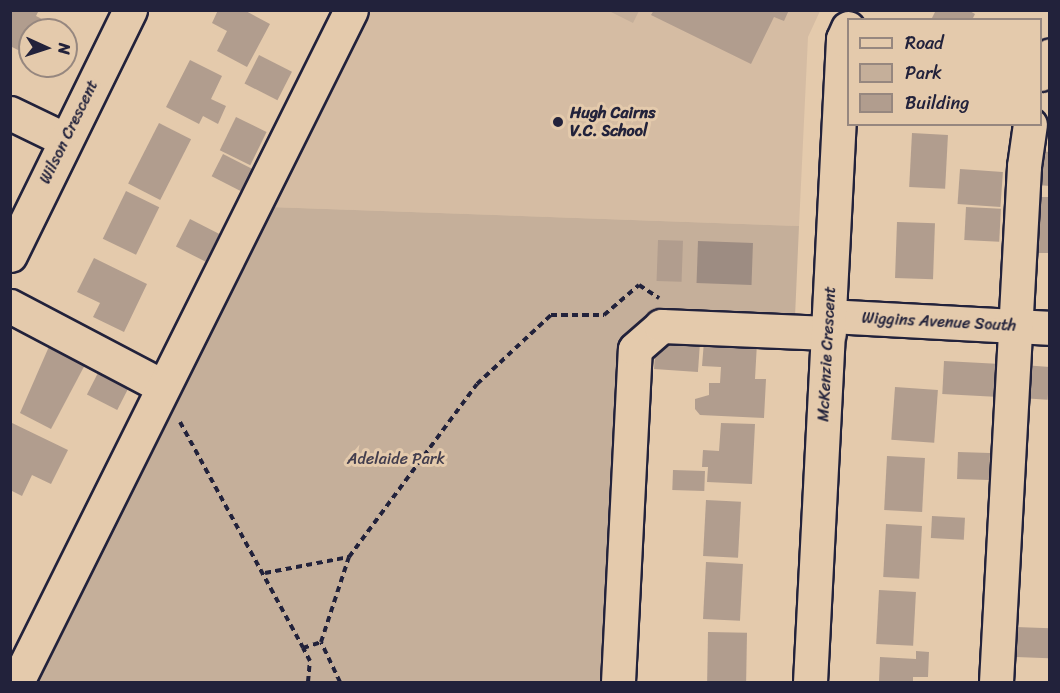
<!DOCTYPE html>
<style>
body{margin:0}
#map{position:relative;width:1060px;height:693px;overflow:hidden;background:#e4caac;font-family:Sriracha,sans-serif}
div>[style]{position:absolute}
.built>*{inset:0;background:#d5bca3}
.green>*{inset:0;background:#c5af9a}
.water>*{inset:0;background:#9d8c82;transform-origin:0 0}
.building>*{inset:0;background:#b19d8e;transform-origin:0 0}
.path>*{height:4px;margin-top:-2px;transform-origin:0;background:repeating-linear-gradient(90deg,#22223b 0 6px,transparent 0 10.5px)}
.roads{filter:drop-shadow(2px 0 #22223b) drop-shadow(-2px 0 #22223b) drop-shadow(0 2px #22223b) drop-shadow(0 -2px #22223b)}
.minor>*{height:33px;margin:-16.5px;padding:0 16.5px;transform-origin:16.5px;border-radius:16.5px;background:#e4caac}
.dots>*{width:16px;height:16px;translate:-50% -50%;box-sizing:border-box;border:3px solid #e4caac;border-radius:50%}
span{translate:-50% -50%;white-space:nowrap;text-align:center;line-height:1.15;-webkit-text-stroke:6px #e4caac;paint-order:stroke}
.poi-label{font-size:16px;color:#22223b;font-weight:700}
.left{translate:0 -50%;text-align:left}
.street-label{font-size:16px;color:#22223b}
.park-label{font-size:16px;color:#433e4e}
.frame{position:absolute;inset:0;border:12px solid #22223b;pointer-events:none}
.legend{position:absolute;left:847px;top:18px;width:195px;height:108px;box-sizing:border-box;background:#e4caac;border:2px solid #96877f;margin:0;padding:8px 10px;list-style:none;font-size:18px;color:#22223b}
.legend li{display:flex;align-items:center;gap:12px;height:30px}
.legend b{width:30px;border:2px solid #96877f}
.north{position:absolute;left:18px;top:18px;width:60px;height:60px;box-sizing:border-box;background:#e4caac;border:2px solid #96877f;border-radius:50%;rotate:93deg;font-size:16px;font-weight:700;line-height:24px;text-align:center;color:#22223b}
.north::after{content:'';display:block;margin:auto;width:21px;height:27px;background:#22223b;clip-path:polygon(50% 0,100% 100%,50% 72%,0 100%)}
</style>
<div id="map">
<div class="built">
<i style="clip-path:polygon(367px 11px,820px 11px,808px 37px,799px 226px,270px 207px)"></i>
</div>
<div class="green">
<i style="clip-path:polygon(609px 11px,639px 11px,633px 23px)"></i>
<i style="clip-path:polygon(270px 207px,799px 226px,795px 317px,647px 313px,626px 340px,609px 682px,36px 682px)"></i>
</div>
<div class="water">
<i style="left:698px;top:241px;width:55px;height:42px;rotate:2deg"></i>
</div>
<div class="building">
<i style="clip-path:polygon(10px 10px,39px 10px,36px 16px,48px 22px,44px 30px,30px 30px,30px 56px,10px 46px)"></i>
<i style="clip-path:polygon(218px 10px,244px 10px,270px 24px,247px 67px,217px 51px,227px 31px,212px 23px)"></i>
<i style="clip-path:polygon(654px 10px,789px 10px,784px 21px,774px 17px,751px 64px,651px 15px)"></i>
<i style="clip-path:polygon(936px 10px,968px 10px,975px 14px,972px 20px,931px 20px)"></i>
<i style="left:259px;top:55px;width:37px;height:32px;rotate:27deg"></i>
<i style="clip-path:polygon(190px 60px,222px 76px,211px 99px,226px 106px,218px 124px,203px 116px,199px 124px,166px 107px)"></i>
<i style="left:236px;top:117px;width:34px;height:37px;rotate:26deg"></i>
<i style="left:159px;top:123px;width:36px;height:68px;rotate:27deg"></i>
<i style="left:912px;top:133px;width:36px;height:54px;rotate:3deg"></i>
<i style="clip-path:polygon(1039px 151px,1050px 152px,1050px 186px,1037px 185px)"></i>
<i style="left:223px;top:154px;width:33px;height:25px;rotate:27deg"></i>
<i style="left:960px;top:169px;width:43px;height:35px;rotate:4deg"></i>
<i style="left:126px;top:191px;width:37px;height:53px;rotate:26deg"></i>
<i style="clip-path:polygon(1041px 197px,1050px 197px,1050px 253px,1038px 253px)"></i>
<i style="left:966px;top:207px;width:35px;height:33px;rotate:3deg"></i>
<i style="left:190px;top:219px;width:33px;height:31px;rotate:27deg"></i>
<i style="left:897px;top:222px;width:38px;height:56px;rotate:2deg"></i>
<i style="left:658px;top:240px;width:25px;height:41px;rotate:2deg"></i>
<i style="clip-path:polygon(94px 258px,147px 284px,124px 332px,93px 317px,100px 303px,77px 292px)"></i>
<i style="left:656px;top:341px;width:44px;height:28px;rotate:4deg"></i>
<i style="clip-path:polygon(704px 341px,757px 343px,755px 379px,766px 379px,764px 418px,700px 415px,695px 409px,695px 399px,709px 395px,709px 383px,720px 383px,721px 367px,702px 366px)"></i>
<i style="clip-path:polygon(51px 342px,87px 361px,51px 429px,20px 413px)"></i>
<i style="left:944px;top:361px;width:52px;height:33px;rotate:3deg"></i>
<i style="left:1023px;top:365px;width:27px;height:33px;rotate:4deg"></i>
<i style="left:101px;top:367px;width:34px;height:31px;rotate:27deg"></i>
<i style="left:895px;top:387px;width:43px;height:53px;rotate:4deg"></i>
<i style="clip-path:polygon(10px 422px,68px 450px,51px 484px,32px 475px,22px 496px,10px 490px)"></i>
<i style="clip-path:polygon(721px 423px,755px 424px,752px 484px,707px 482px,708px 467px,702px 467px,703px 450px,719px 451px)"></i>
<i style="left:958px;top:452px;width:32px;height:27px;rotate:2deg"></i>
<i style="left:887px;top:456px;width:38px;height:54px;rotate:3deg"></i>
<i style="left:673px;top:470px;width:32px;height:20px;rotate:2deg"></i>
<i style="left:706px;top:500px;width:35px;height:56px;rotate:3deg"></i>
<i style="left:932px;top:516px;width:33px;height:22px;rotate:3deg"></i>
<i style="left:886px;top:524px;width:36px;height:53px;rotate:3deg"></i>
<i style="left:706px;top:562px;width:37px;height:57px;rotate:3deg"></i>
<i style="left:879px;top:590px;width:37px;height:54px;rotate:3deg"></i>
<i style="left:1014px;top:627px;width:36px;height:30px;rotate:2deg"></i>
<i style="left:708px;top:632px;width:39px;height:50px;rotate:1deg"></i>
<i style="clip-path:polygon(916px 651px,929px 652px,928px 677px,913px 677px,913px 682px,879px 682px,880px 657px,916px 659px)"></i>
</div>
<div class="path">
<i style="left:180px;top:422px;width:257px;rotate:61.4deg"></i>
<i style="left:265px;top:573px;width:86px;rotate:-10.8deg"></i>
<i style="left:308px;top:682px;width:21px;rotate:-85deg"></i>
<i style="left:310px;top:661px;width:15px;rotate:-118deg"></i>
<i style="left:303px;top:648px;width:19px;rotate:-18deg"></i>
<i style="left:340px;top:682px;width:44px;rotate:-115.4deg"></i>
<i style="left:321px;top:642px;width:89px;rotate:-71.8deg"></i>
<i style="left:349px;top:557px;width:215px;rotate:-53.5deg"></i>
<i style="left:477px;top:384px;width:101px;rotate:-43deg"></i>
<i style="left:551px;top:315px;width:53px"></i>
<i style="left:604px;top:315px;width:46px;rotate:-40.6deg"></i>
<i style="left:639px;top:285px;width:24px;rotate:33deg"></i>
</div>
<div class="roads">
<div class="minor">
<i style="left:1040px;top:74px;width:21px;rotate:-62deg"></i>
<i style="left:10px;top:113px;width:60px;rotate:25.7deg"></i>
<i style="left:10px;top:255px;width:273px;rotate:-63.9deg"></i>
<i style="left:10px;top:306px;width:172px;rotate:27.8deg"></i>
<i style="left:829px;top:316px;width:221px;rotate:3.1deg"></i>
<i style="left:17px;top:682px;width:750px;rotate:-63.57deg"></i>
<i style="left:618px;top:682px;width:333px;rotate:-87.1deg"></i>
<i style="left:635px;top:349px;width:35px;rotate:-41deg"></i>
<i style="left:661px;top:326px;width:168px;rotate:2.4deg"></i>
<i style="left:810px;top:682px;width:644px;rotate:-87.06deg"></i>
<i style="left:843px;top:39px;width:12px;rotate:-66deg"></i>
<i style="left:996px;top:682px;width:517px;rotate:-86.89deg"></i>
<i style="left:1024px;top:166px;width:42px;rotate:-81.9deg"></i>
</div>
</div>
<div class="dots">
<i style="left:558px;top:122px;background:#22223b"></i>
</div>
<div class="poi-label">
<span class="left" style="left:570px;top:122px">Hugh Cairns<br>V.C. School</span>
</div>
<div class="street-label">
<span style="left:69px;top:132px;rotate:-64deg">Wilson Crescent</span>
<span style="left:939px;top:322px;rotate:3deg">Wiggins Avenue South</span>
<span style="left:827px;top:354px;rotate:-87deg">McKenzie Crescent</span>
</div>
<div class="park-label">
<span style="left:396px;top:459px">Adelaide Park</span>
</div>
<div class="frame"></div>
<ul class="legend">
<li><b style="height:8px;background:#e4caac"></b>Road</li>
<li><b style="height:16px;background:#c5af9a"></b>Park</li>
<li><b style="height:16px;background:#b19d8e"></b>Building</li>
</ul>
<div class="north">N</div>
</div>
